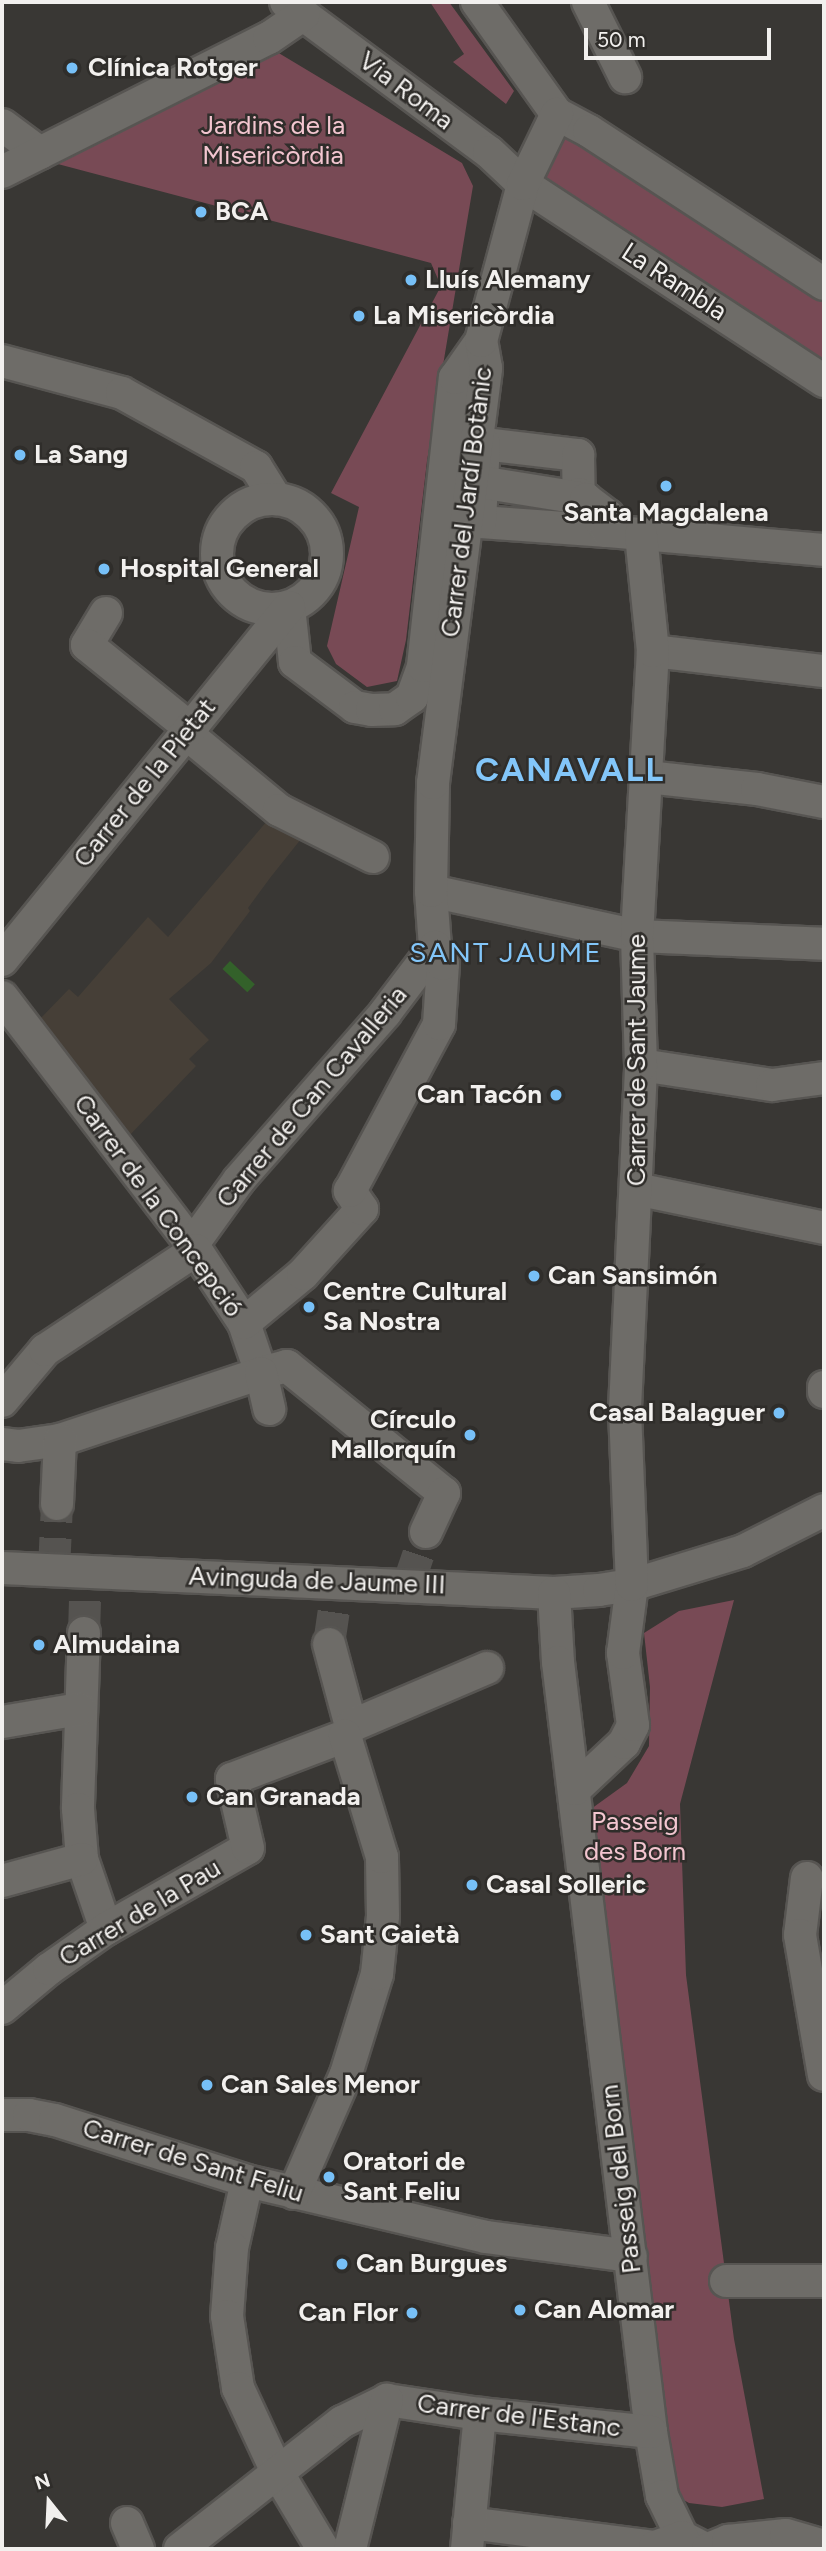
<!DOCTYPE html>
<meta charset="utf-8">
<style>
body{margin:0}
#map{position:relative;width:826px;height:2551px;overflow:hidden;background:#393734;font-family:Figtree,sans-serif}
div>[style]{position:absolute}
.built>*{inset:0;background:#463f37}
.green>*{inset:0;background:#784a55}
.water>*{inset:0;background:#33612a;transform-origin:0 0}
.minor-tunnel>*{height:32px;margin-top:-16px;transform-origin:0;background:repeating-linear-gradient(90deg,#555350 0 32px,transparent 0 48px)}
.roads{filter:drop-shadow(2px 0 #575552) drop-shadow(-2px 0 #575552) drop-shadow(0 2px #575552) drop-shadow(0 -2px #575552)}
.minor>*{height:32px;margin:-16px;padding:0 16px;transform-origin:16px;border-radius:16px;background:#6e6c68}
.minor>.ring{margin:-16px;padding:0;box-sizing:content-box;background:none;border:32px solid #6e6c68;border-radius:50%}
.dots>*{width:19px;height:19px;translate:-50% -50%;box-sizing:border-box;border:4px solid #2f2d2a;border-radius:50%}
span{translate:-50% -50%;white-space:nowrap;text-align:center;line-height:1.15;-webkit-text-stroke:5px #2f2d2a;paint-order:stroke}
.poi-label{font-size:26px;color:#f2f0ee;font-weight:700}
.left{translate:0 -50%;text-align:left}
.right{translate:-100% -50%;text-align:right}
.street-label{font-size:26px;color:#f2f0ee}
.park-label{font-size:26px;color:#f3c6d0}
.neighbourhood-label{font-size:28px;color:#83c6f9;letter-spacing:2px}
.district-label{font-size:33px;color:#83c6f9;font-weight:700;letter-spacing:2px}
.frame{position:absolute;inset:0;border:4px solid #f2f0ee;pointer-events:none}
.north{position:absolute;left:14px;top:2467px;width:70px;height:70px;-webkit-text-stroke:5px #2f2d2a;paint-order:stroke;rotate:342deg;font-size:19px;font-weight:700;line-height:28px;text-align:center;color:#f2f0ee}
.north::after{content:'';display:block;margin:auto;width:24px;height:32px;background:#f2f0ee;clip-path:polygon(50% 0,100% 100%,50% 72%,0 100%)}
.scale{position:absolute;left:584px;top:28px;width:187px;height:32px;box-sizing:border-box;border:4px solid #f2f0ee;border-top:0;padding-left:9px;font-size:21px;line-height:24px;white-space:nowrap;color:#f2f0ee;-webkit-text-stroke:5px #2f2d2a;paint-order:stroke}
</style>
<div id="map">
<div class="built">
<i style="clip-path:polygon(273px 814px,305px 834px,270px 878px,248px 908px,250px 911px,211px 963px,169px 999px,209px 1040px,189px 1059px,196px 1066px,128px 1137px,37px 1022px,69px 989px,78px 997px,148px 917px,168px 937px)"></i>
</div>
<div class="green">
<i style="clip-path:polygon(430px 2px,449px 2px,514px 91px,506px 104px,453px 62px,464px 54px)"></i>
<i style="clip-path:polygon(277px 52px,462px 163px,473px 186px,427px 461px,406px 640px,397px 681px,367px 687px,336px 664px,327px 646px,359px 507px,331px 493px,441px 286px,431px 263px,54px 163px)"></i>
<i style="clip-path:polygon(562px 124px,824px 293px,824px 375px,536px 184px)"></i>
<i style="clip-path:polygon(734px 1600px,680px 1804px,686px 1975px,734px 2339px,764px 2499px,722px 2507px,689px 2503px,673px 2494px,584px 1814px,627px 1783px,649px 1746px,650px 1687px,644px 1633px,679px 1611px)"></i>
</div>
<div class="water">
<i style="left:230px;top:961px;width:34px;height:11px;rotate:43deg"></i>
</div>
<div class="minor-tunnel">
<i style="left:54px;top:1570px;width:66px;rotate:-87.4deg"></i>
<i style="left:408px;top:1585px;width:56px;rotate:-71.2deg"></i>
<i style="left:84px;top:1633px;width:62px;rotate:-88.2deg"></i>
<i style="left:329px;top:1644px;width:63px;rotate:-81.7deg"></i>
</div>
<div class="roads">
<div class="minor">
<i style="left:286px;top:2px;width:252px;rotate:36.5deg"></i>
<i style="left:489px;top:152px;width:47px;rotate:43.3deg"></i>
<i style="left:523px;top:184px;width:360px;rotate:33.2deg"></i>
<i style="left:477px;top:2px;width:138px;rotate:54.5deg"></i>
<i style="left:557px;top:114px;width:36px;rotate:28deg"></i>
<i style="left:589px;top:131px;width:280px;rotate:33.1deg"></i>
<i style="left:588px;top:2px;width:84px;rotate:63.7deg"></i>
<i style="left:2px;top:125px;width:47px;rotate:36.4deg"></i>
<i style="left:2px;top:172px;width:299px;rotate:-26.7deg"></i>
<i style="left:269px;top:38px;width:42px;rotate:-34.4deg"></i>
<i style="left:2px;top:361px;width:124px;rotate:14.9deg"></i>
<i style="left:122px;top:393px;width:153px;rotate:28.9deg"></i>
<i style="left:256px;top:467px;width:38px;rotate:58deg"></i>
<i style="left:484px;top:444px;width:95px;rotate:6.7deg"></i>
<i style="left:578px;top:455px;width:39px;rotate:89deg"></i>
<i style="left:579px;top:494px;width:36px;rotate:37deg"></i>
<i style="left:608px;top:516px;width:15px;rotate:94deg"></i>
<i style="left:607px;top:531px;width:127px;rotate:-175.9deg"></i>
<i style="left:480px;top:522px;width:78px;rotate:-87.1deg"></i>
<i style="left:474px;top:467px;width:20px;rotate:53deg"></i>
<i style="left:486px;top:483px;width:101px;rotate:9.1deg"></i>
<i style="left:586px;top:499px;width:38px;rotate:57deg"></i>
<i style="left:607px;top:531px;width:218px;rotate:5deg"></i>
<i class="ring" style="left:217px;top:499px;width:78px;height:78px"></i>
<i style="left:289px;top:607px;width:55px;rotate:83.8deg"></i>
<i style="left:295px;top:662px;width:75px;rotate:36.9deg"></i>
<i style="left:355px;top:707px;width:17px;rotate:10deg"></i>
<i style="left:372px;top:710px;width:23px;rotate:-2deg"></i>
<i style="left:395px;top:709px;width:21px;rotate:-35deg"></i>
<i style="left:412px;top:697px;width:33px;rotate:-70deg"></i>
<i style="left:423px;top:666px;width:290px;rotate:-83.7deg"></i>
<i style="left:455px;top:378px;width:45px;rotate:-54.9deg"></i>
<i style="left:106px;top:613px;width:37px;rotate:121deg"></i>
<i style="left:87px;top:645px;width:132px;rotate:38.9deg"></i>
<i style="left:653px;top:651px;width:172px;rotate:6.7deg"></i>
<i style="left:187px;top:734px;width:119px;rotate:39.6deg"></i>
<i style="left:279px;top:810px;width:105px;rotate:26.6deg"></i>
<i style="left:647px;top:777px;width:111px;rotate:6.2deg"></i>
<i style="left:757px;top:789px;width:68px;rotate:11deg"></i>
<i style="left:431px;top:891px;width:211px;rotate:12.3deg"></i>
<i style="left:637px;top:936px;width:187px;rotate:2.4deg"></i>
<i style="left:2px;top:960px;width:455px;rotate:-50.9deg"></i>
<i style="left:2px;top:997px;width:319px;rotate:52.5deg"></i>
<i style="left:196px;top:1250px;width:87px;rotate:56.7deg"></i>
<i style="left:244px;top:1323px;width:53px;rotate:71.2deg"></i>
<i style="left:261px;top:1373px;width:27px;rotate:-15deg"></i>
<i style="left:287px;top:1366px;width:202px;rotate:39deg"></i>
<i style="left:444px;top:1493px;width:43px;rotate:114.8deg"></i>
<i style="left:641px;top:1065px;width:133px;rotate:8.7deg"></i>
<i style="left:772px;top:1085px;width:52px;rotate:-7.7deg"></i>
<i style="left:636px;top:1189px;width:192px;rotate:11.7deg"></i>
<i style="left:192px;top:1245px;width:80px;rotate:-54.1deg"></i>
<i style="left:239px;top:1180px;width:222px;rotate:-48.8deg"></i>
<i style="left:385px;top:1013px;width:83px;rotate:-52.9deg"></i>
<i style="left:435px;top:947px;width:56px;rotate:-94.1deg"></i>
<i style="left:431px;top:891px;width:108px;rotate:-88.9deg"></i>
<i style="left:433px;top:783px;width:418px;rotate:-82.7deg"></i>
<i style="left:486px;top:368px;width:27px;rotate:-100deg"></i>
<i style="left:481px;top:341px;width:163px;rotate:-75deg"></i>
<i style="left:523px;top:184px;width:78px;rotate:-64.1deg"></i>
<i style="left:244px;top:1323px;width:77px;rotate:-39.7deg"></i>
<i style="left:303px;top:1274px;width:88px;rotate:-47.8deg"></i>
<i style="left:362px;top:1209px;width:22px;rotate:-124deg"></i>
<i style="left:350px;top:1191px;width:189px;rotate:-61.9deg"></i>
<i style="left:439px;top:1024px;width:60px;rotate:-86.2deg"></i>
<i style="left:443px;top:964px;width:19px;rotate:-115deg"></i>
<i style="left:824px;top:1387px;width:5px;rotate:90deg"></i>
<i style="left:2px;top:1401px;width:67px;rotate:-49.9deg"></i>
<i style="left:45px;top:1350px;width:181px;rotate:-33.5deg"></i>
<i style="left:2px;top:1444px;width:16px;rotate:7deg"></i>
<i style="left:18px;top:1446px;width:42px;rotate:-8.1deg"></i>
<i style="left:60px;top:1440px;width:212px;rotate:-18.4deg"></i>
<i style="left:261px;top:1373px;width:37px;rotate:77deg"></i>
<i style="left:57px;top:1504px;width:64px;rotate:-87.3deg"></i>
<i style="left:2px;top:1568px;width:553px;rotate:2.59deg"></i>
<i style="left:554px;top:1593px;width:45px;rotate:-3.8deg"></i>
<i style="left:599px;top:1590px;width:33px;rotate:-9deg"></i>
<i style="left:632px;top:1585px;width:116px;rotate:-17deg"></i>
<i style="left:743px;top:1551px;width:91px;rotate:-26.8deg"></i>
<i style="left:554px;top:1593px;width:69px;rotate:86.7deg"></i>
<i style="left:558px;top:1662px;width:776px;rotate:83.11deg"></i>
<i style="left:651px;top:2432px;width:65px;rotate:80.2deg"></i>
<i style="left:662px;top:2496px;width:46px;rotate:64deg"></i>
<i style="left:682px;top:2537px;width:27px;rotate:27deg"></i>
<i style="left:84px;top:1633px;width:176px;rotate:92deg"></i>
<i style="left:78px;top:1809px;width:50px;rotate:85.4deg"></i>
<i style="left:82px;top:1859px;width:74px;rotate:71.1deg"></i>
<i style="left:329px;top:1644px;width:85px;rotate:75deg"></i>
<i style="left:2px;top:1722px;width:79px;rotate:-9.5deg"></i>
<i style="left:575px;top:1789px;width:67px;rotate:-43.2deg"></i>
<i style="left:624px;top:1743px;width:20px;rotate:-63deg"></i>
<i style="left:633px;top:1725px;width:73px;rotate:-97.9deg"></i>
<i style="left:623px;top:1653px;width:69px;rotate:-82.5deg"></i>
<i style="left:632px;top:1585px;width:177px;rotate:-92.3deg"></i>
<i style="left:625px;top:1408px;width:343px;rotate:-87.3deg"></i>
<i style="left:641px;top:1065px;width:129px;rotate:-91.8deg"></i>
<i style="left:637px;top:936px;width:285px;rotate:-86.8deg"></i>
<i style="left:653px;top:651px;width:117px;rotate:-95.9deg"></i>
<i style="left:807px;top:1878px;width:57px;rotate:97deg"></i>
<i style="left:800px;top:1935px;width:142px;rotate:80.3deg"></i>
<i style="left:2px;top:1881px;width:83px;rotate:-15.4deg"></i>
<i style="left:2px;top:2008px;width:61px;rotate:-39.7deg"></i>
<i style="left:49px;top:1969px;width:70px;rotate:-35.1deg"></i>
<i style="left:106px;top:1929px;width:163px;rotate:-29.7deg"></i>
<i style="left:248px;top:1848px;width:71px;rotate:-103.1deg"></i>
<i style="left:232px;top:1779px;width:121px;rotate:-20.8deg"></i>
<i style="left:345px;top:1736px;width:12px;rotate:-59deg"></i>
<i style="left:351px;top:1726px;width:148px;rotate:-23.1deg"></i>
<i style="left:2px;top:2115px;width:27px"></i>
<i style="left:29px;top:2115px;width:26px;rotate:11deg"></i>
<i style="left:55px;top:2120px;width:201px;rotate:17.6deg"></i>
<i style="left:247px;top:2181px;width:245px;rotate:13.2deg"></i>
<i style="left:486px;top:2237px;width:146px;rotate:7.5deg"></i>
<i style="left:247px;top:2181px;width:69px;rotate:102.6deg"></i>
<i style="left:232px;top:2248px;width:68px;rotate:94.2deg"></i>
<i style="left:227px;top:2316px;width:73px;rotate:81.3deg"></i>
<i style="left:238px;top:2388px;width:93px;rotate:65.1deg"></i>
<i style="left:277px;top:2472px;width:90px;rotate:59.1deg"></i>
<i style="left:294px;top:2193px;width:130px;rotate:-66.4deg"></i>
<i style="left:346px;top:2074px;width:105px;rotate:-72.8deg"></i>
<i style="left:377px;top:1974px;width:58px;rotate:-84.1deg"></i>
<i style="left:383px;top:1916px;width:59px;rotate:-91deg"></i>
<i style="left:382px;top:1857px;width:127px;rotate:-107deg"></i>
<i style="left:726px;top:2281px;width:98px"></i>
<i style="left:387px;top:2400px;width:94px;rotate:8.6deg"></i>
<i style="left:480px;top:2414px;width:172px;rotate:6deg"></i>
<i style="left:127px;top:2523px;width:28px;rotate:67deg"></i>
<i style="left:469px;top:2523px;width:188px;rotate:7.4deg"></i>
<i style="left:655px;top:2547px;width:29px;rotate:-20deg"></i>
<i style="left:180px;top:2549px;width:206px;rotate:-38.1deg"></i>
<i style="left:342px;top:2422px;width:50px;rotate:-26.1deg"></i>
<i style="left:350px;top:2549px;width:154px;rotate:-76.1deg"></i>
<i style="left:467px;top:2549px;width:136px;rotate:-84.5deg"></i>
<i style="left:708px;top:2549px;width:22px;rotate:-22deg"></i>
<i style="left:728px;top:2541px;width:58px;rotate:-5.9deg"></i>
<i style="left:786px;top:2535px;width:40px;rotate:16deg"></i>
</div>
</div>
<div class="dots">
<i style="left:72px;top:68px;background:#77c0f7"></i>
<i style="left:201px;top:212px;background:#77c0f7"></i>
<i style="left:411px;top:280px;background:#77c0f7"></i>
<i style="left:359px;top:316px;background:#77c0f7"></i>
<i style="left:20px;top:455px;background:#77c0f7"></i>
<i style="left:666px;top:486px;background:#77c0f7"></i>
<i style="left:104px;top:569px;background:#77c0f7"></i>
<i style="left:556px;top:1095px;background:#77c0f7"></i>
<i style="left:534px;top:1276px;background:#77c0f7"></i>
<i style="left:309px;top:1307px;background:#77c0f7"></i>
<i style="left:779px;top:1413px;background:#77c0f7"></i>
<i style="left:470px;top:1435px;background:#77c0f7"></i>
<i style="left:39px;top:1645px;background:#77c0f7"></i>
<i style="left:192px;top:1797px;background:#77c0f7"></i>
<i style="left:472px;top:1885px;background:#77c0f7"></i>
<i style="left:306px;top:1935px;background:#77c0f7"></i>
<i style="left:207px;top:2085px;background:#77c0f7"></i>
<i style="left:329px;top:2177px;background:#77c0f7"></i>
<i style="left:342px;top:2264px;background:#77c0f7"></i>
<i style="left:520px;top:2310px;background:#77c0f7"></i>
<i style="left:412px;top:2313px;background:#77c0f7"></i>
</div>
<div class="poi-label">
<span class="left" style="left:88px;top:68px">Clínica Rotger</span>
<span class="left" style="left:215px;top:212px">BCA</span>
<span class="left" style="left:425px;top:280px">Lluís Alemany</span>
<span class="left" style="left:373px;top:316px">La Misericòrdia</span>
<span class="left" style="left:34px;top:455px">La Sang</span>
<span style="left:666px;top:513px">Santa Magdalena</span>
<span class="left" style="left:120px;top:569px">Hospital General</span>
<span class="right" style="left:542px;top:1095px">Can Tacón</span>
<span class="left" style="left:548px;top:1276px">Can Sansimón</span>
<span class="left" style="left:323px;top:1307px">Centre Cultural<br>Sa Nostra</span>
<span class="right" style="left:765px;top:1413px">Casal Balaguer</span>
<span class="right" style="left:456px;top:1435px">Círculo<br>Mallorquín</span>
<span class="left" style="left:53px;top:1645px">Almudaina</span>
<span class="left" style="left:206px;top:1797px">Can Granada</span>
<span class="left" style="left:486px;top:1885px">Casal Solleric</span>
<span class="left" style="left:320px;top:1935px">Sant Gaietà</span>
<span class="left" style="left:221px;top:2085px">Can Sales Menor</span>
<span class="left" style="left:343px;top:2177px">Oratori de<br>Sant Feliu</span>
<span class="left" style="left:356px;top:2264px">Can Burgues</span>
<span class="left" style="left:534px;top:2310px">Can Alomar</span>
<span class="right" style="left:398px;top:2313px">Can Flor</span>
</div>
<div class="street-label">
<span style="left:406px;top:91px;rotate:37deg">Via Roma</span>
<span style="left:674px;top:282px;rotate:33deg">La Rambla</span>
<span style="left:467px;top:502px;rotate:-83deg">Carrer del Jardí Botànic</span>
<span style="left:145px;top:783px;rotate:-51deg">Carrer de la Pietat</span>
<span style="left:637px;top:1060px;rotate:-90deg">Carrer de Sant Jaume</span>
<span style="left:312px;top:1097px;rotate:-50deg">Carrer de Can Cavalleria</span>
<span style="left:158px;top:1206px;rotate:54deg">Carrer de la Concepció</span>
<span style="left:317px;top:1581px;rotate:2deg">Avinguda de Jaume III</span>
<span style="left:140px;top:1913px;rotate:-31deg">Carrer de la Pau</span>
<span style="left:193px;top:2161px;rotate:17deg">Carrer de Sant Feliu</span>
<span style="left:621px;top:2179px;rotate:-97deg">Passeig del Born</span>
<span style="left:519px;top:2416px;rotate:7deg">Carrer de l'Estanc</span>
</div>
<div class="park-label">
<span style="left:273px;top:141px">Jardins de la<br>Misericòrdia</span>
<span style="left:635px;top:1837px">Passeig<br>des Born</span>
</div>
<div class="neighbourhood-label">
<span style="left:506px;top:952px">SANT JAUME</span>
</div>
<div class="district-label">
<span style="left:570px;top:770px">CANAVALL</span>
</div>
<div class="frame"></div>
<div class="north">N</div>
<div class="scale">50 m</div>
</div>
